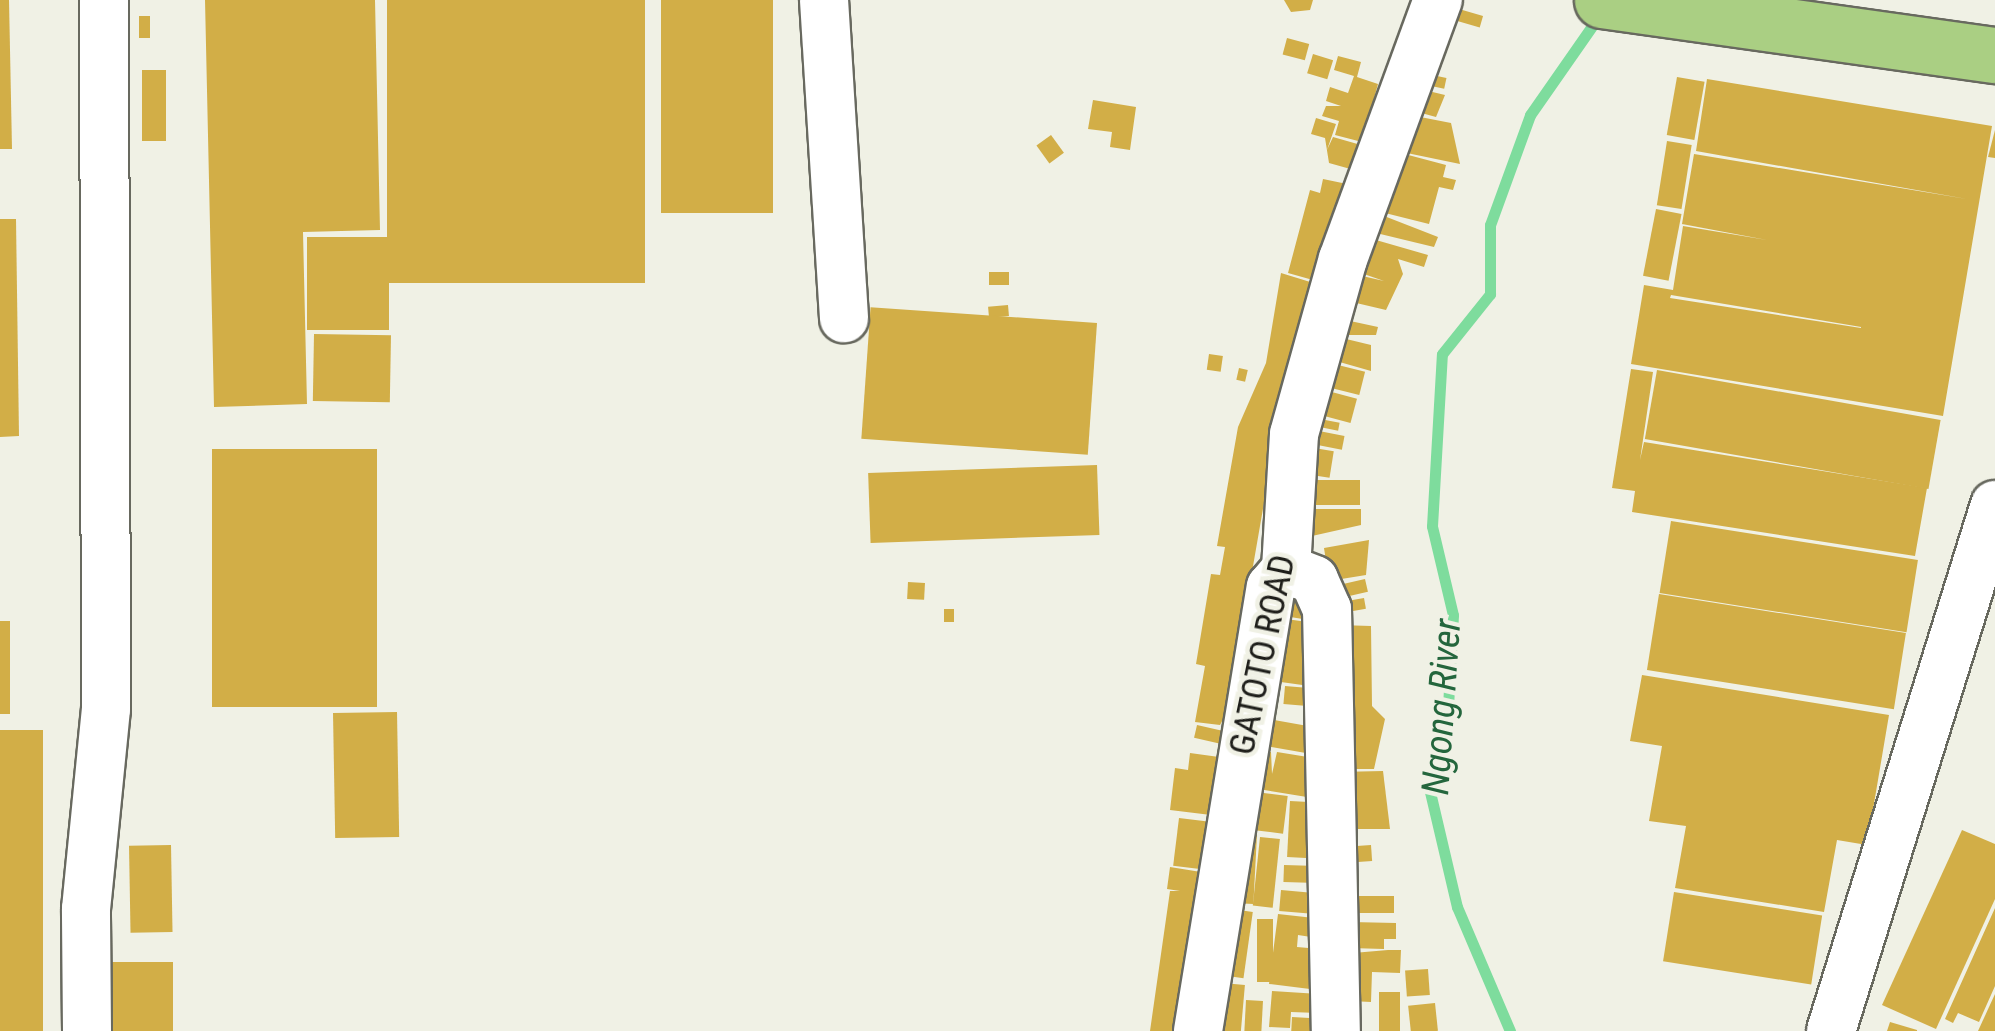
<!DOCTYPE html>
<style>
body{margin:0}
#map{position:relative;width:1995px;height:1031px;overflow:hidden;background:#f0f1e5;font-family:"Roboto Condensed",sans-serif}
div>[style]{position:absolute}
.stream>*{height:11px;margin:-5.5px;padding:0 5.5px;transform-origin:5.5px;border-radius:5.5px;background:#7edc9d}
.building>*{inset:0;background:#d2ae47;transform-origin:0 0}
.roads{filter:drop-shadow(2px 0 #68695f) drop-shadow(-2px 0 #68695f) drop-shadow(0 2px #68695f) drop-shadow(0 -2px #68695f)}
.minor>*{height:48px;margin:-24px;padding:0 24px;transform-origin:24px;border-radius:24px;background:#fff}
.major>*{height:55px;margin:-27.5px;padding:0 27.5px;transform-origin:27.5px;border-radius:27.5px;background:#aacf83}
span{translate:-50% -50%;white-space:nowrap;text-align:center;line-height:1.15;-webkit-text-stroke:9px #f0f1e5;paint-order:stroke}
.street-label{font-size:35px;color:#1e1e1a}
.water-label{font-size:38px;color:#24663d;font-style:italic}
</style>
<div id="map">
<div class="stream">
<i style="left:1510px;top:1031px;width:135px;rotate:-113.1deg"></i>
<i style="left:1457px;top:907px;width:122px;rotate:-103.2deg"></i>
<i style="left:1429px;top:788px;width:83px;rotate:-76.8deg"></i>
<i style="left:1448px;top:707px;width:92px;rotate:-86.9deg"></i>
<i style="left:1453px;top:615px;width:91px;rotate:-103.3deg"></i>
<i style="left:1432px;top:526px;width:172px;rotate:-86.7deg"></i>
<i style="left:1442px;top:354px;width:77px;rotate:-51.3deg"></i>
<i style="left:1490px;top:294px;width:69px;rotate:-90deg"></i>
<i style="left:1490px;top:225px;width:117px;rotate:-70deg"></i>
<i style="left:1530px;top:115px;width:121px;rotate:-55.1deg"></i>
</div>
<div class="building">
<i style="clip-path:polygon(0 0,9px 0,12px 149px,0 149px)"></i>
<i style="clip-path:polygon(205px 0,375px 0,380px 230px,303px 232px,307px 404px,214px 407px)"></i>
<i style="left:387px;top:0;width:258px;height:283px"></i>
<i style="left:661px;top:0;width:112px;height:213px"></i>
<i style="clip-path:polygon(1284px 0,1313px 0,1310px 10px,1291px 12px)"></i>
<i style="left:1459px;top:9px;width:25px;height:12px;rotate:16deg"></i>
<i style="left:139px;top:16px;width:11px;height:22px"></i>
<i style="left:1287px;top:38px;width:23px;height:17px;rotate:15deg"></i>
<i style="left:1313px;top:54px;width:21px;height:20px;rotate:17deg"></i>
<i style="clip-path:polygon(1338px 56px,1361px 62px,1357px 77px,1378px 84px,1362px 142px,1335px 135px,1339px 121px,1322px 116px,1326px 106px,1341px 106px,1326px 101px,1330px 87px,1348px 93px,1354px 76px,1334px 70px)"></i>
<i style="left:142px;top:70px;width:24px;height:71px"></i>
<i style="left:1423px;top:73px;width:24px;height:11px;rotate:12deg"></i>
<i style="left:1677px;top:77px;width:28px;height:59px;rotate:10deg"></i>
<i style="clip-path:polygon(evenodd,1707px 79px,1992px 126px,1943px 416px,1631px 364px,1644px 285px,1673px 290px,1683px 226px,1767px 240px,1682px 224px,1694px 154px,1967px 199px,1696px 151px,1707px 79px,1671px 295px,1861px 327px,1861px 328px,1670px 298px,1671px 295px)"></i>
<i style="clip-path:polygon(1420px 89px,1445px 95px,1436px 117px,1414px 111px)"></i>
<i style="clip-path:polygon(1093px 100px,1136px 107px,1130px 150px,1110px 147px,1112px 132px,1088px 129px)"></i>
<i style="clip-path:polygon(1410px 115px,1451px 123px,1460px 164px,1402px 152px)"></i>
<i style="clip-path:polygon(1316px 118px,1336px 124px,1327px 150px,1333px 137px,1361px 145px,1354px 170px,1329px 163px,1325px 138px,1311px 134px)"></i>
<i style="clip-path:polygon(1995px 130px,1995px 158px,1988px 157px)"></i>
<i style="left:1051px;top:135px;width:22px;height:18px;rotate:54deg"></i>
<i style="left:1667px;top:141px;width:25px;height:65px;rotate:9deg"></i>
<i style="clip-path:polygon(1397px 152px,1446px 165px,1443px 177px,1456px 180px,1453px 190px,1439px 187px,1429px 224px,1377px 211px)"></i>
<i style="clip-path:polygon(1323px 179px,1347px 184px,1320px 282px,1288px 273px,1310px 190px,1320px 193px)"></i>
<i style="left:1656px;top:209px;width:26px;height:68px;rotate:11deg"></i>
<i style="clip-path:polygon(1379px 214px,1438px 237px,1434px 247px,1372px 232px)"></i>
<i style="clip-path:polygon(0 219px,16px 219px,19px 436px,0 437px)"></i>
<i style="left:389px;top:237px;width:93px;height:82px;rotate:90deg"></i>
<i style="clip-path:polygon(1369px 238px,1428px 255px,1424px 267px,1398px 259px,1403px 274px,1386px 310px,1352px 302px,1358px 275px,1384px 281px,1358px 272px)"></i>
<i style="left:989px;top:272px;width:20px;height:13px"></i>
<i style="clip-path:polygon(1281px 273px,1320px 285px,1268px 480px,1228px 710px,1220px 725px,1195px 722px,1205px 666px,1196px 664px,1211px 574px,1220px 575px,1225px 547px,1217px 546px,1238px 427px,1266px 363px)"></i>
<i style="left:1008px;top:305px;width:11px;height:20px;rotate:85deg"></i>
<i style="clip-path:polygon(1341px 319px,1378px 327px,1376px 335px,1339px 335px)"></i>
<i style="left:1097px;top:323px;width:132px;height:227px;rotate:94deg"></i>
<i style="left:314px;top:334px;width:77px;height:67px;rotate:1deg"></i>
<i style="clip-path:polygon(1342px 338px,1371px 345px,1371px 371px,1336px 361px)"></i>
<i style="left:1209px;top:354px;width:14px;height:16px;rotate:8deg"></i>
<i style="left:1334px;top:364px;width:32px;height:24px;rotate:14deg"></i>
<i style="left:1239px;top:368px;width:9px;height:12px;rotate:13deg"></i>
<i style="clip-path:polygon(1631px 369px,1653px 372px,1640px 460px,1644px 442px,1927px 488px,1915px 556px,1632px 512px,1635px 491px,1612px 488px)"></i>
<i style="left:1657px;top:370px;width:288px;height:70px;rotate:10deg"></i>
<i style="left:1328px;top:391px;width:30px;height:25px;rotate:15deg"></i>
<i style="left:1320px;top:419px;width:20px;height:8px;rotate:11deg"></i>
<i style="left:1319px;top:431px;width:26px;height:14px;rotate:11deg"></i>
<i style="left:1314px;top:448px;width:20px;height:27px;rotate:9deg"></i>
<i style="left:377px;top:449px;width:258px;height:165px;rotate:90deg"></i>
<i style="left:1097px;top:465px;width:70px;height:229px;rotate:88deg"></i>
<i style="left:1305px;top:480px;width:55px;height:25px"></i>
<i style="clip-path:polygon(1303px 509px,1361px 509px,1361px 525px,1303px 538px)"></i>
<i style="left:1671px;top:521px;width:250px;height:73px;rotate:9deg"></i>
<i style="clip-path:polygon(1369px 540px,1366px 575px,1329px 581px,1324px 548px)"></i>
<i style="left:1365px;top:579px;width:13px;height:37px;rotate:77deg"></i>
<i style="left:908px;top:582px;width:17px;height:17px;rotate:3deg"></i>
<i style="left:1659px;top:594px;width:250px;height:77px;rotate:9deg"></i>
<i style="clip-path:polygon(1288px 595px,1309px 598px,1309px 620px,1284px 616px)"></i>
<i style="left:1364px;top:598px;width:11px;height:13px;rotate:80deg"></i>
<i style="left:944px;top:609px;width:10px;height:13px"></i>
<i style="left:1279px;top:618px;width:36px;height:63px;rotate:8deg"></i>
<i style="left:0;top:621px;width:10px;height:93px"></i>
<i style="clip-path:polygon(1339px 625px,1371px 626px,1372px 706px,1385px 719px,1374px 769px,1337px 769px)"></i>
<i style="clip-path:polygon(1642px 675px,1889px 715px,1867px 845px,1837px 840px,1824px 912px,1675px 888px,1686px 826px,1649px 821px,1662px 746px,1630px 741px)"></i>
<i style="left:1285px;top:686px;width:24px;height:18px;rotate:5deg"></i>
<i style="left:397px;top:712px;width:125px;height:64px;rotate:89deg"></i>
<i style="left:1268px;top:719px;width:46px;height:27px;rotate:10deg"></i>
<i style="left:1197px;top:725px;width:27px;height:13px;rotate:13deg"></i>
<i style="left:0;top:730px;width:43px;height:301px"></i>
<i style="clip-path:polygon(1252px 749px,1271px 752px,1272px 774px,1277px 752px,1314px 758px,1313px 798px,1246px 787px)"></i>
<i style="clip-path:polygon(1190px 753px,1219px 757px,1211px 815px,1170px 810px,1175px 768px,1188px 770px)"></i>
<i style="clip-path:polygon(1383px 771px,1390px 829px,1338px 829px,1338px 772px)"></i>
<i style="left:1247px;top:791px;width:41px;height:38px;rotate:7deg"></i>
<i style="left:1290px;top:801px;width:19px;height:56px;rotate:3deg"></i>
<i style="left:1179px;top:818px;width:31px;height:48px;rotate:7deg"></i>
<i style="clip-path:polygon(1962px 830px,1995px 844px,1995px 899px,1936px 1029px,1882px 1005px)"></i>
<i style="left:1236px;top:834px;width:21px;height:69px;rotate:3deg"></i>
<i style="left:1260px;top:837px;width:20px;height:69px;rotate:6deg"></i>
<i style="left:171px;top:845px;width:87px;height:42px;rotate:89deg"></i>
<i style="left:1371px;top:845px;width:16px;height:25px;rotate:86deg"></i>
<i style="left:1284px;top:865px;width:25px;height:17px;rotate:2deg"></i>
<i style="clip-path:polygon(1170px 867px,1201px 872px,1189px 1031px,1150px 1031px,1170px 891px,1180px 891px,1167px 889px)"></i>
<i style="left:1281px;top:890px;width:36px;height:21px;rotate:5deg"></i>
<i style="left:1674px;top:892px;width:150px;height:70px;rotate:9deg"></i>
<i style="left:1350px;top:896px;width:44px;height:17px"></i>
<i style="clip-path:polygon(1995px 908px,1995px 986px,1979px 1022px,1958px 1013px,1953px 1023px,1945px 1019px)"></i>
<i style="left:1232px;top:909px;width:21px;height:67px;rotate:8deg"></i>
<i style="clip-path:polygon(1278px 914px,1314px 918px,1311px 937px,1298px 935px,1297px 947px,1320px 949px,1310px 989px,1269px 984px)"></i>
<i style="left:1257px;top:919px;width:16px;height:63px"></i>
<i style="clip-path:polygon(1351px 922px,1396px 923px,1396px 939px,1384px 939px,1384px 949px,1350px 948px)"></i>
<i style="clip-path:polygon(1388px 950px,1401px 950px,1400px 973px,1372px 972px,1371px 1002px,1350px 1001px,1353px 953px)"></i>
<i style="left:112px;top:962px;width:61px;height:69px"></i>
<i style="left:1428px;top:969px;width:26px;height:23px;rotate:86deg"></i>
<i style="left:1223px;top:983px;width:22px;height:49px;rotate:5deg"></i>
<i style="clip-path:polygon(1272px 991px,1319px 994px,1318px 1013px,1291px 1012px,1290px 1028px,1269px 1027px)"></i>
<i style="left:1379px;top:992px;width:21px;height:39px"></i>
<i style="clip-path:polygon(1995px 994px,1995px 1031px,1978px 1031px)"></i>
<i style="left:1246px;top:1000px;width:17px;height:31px;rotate:3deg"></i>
<i style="left:1435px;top:1003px;width:28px;height:27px;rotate:84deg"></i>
<i style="left:1292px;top:1017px;width:22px;height:14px;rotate:3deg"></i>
<i style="clip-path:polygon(1890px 1022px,1917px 1030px,1917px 1031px,1887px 1031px)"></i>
</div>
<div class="roads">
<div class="minor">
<i style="left:824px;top:0;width:319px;rotate:86.4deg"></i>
<i style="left:1286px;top:569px;width:30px;rotate:21deg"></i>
<i style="left:1314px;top:580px;width:32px;rotate:66deg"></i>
<i style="left:1327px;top:609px;width:422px;rotate:88.8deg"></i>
<i style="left:87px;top:1031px;width:122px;rotate:-90.5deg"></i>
<i style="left:86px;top:909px;width:201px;rotate:-84.3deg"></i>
<i style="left:106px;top:709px;width:709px;rotate:-90.16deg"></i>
<i style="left:1198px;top:1031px;width:450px;rotate:-80.7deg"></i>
<i style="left:1271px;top:587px;width:23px;rotate:-50deg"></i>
<i style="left:1286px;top:569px;width:135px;rotate:-86.6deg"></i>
<i style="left:1294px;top:434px;width:182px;rotate:-74.4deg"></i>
<i style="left:1343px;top:259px;width:276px;rotate:-69.9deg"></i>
<i style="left:1831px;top:1031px;width:551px;rotate:-72.68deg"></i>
</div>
<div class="major">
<i style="left:1602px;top:0;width:397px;rotate:8deg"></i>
</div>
</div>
<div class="street-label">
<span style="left:1263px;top:655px;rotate:-78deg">GATOTO ROAD</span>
</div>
<div class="water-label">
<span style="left:1442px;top:707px;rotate:-86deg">Ngong River</span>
</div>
</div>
